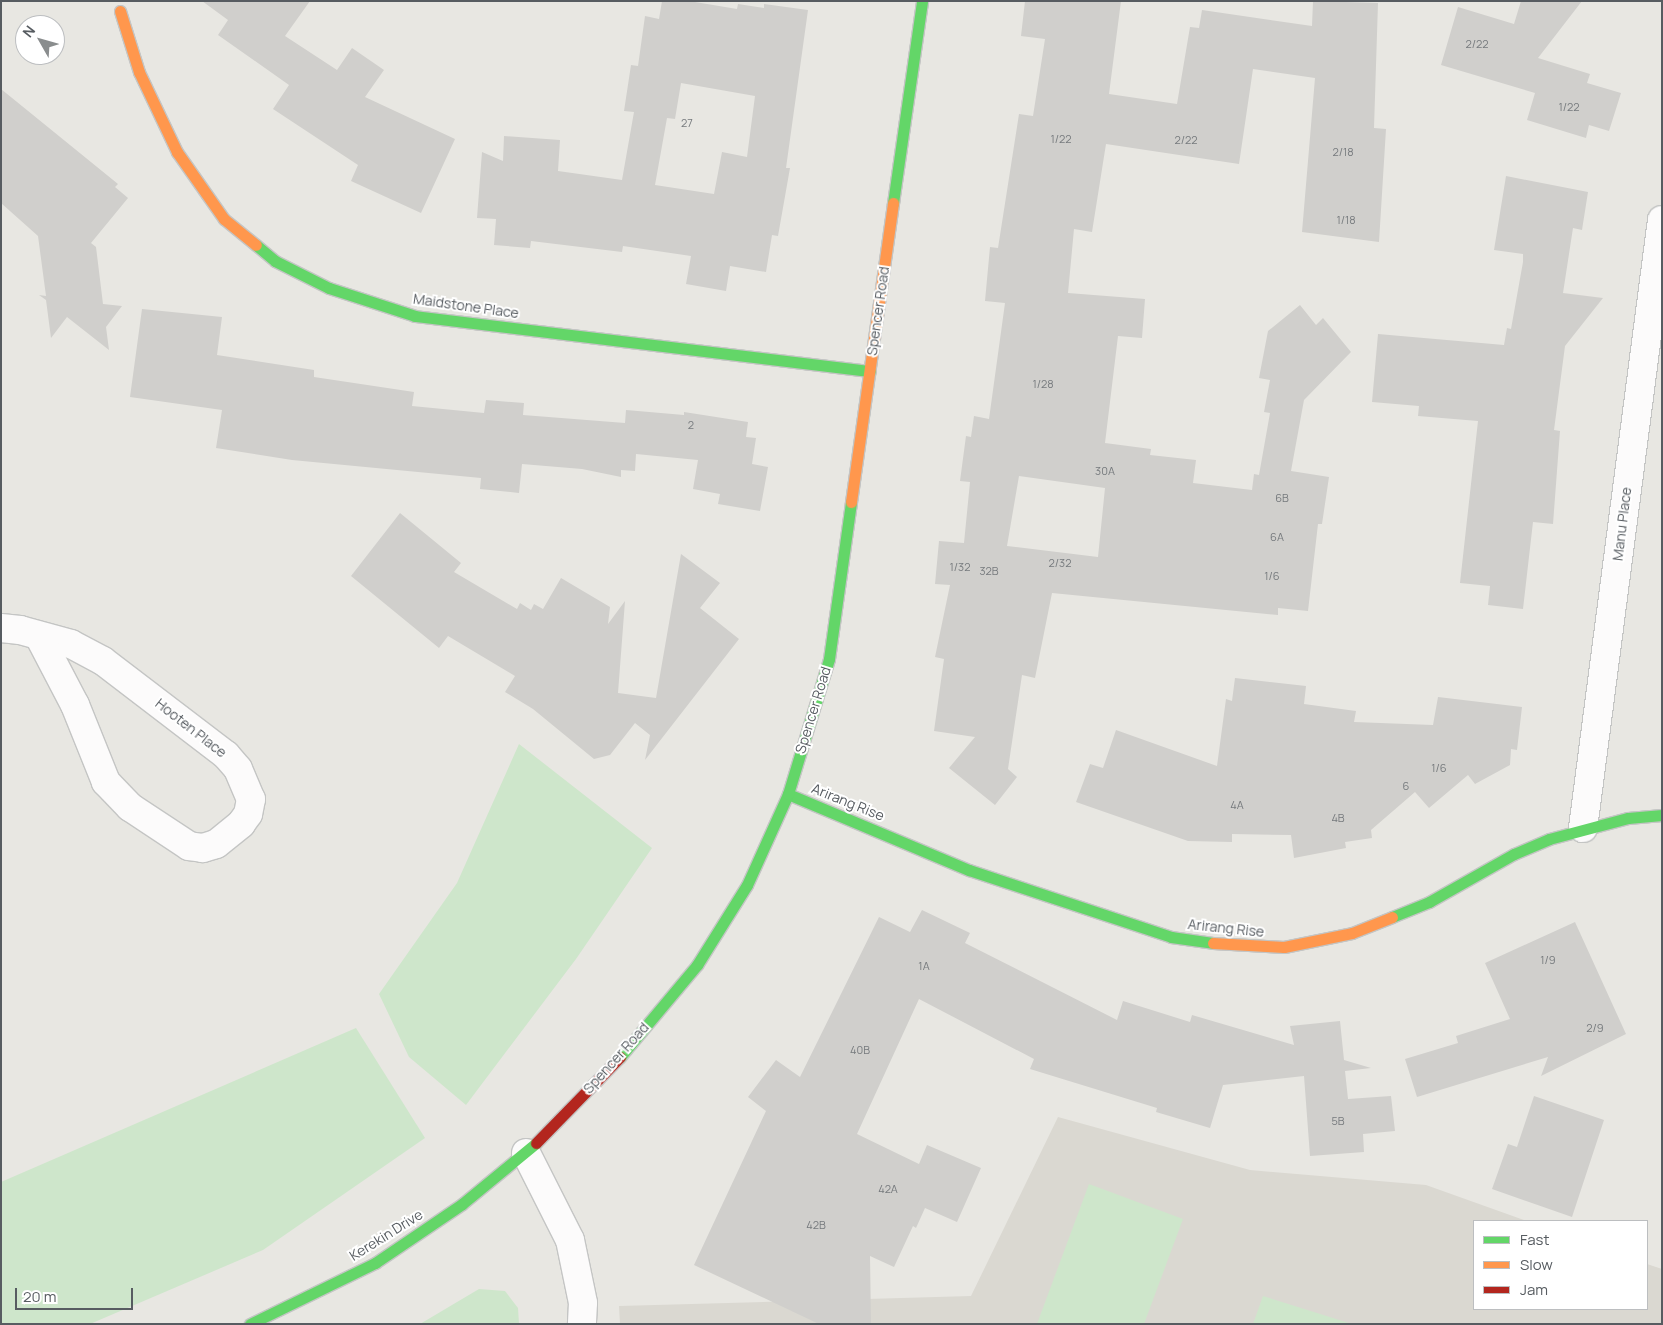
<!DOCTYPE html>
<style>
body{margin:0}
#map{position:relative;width:1663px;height:1325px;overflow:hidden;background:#e8e7e2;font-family:Manrope,sans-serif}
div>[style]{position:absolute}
.education>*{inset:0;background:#dad8d1}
.green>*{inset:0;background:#cee6cb}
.building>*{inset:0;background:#d0cfcc}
.roads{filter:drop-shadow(1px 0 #c4c5c4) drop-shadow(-1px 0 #c4c5c4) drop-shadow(0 1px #c4c5c4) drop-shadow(0 -1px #c4c5c4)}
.street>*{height:28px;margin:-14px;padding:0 14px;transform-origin:14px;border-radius:14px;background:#fcfbfb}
.fast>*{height:11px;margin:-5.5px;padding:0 5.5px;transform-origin:5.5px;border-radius:5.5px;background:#63d668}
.slow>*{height:11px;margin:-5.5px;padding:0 5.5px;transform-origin:5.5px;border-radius:5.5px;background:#ff974d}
.jam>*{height:11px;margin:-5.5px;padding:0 5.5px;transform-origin:5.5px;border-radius:5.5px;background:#b3261e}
span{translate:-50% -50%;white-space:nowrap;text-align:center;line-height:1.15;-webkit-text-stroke:4px #fff;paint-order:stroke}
.number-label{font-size:11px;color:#767a7d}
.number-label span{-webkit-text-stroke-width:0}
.street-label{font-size:14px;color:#575c61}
.frame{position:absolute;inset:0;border:2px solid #575c61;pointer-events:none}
.legend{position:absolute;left:1473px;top:1220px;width:175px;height:90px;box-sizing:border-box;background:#fff;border:1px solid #bcbec0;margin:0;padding:6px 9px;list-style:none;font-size:15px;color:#575c61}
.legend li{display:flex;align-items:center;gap:10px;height:25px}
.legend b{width:25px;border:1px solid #bcbec0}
.north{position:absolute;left:15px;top:15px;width:50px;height:50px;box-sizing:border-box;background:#fff;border:1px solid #bcbec0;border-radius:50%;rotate:308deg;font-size:14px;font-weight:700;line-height:20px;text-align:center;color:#575c61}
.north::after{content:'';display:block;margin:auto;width:18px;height:22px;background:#8a8d8e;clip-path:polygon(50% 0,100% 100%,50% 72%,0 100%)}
.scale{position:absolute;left:15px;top:1288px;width:118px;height:22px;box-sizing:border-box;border:2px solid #575c61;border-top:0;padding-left:6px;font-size:15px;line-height:18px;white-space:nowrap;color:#575c61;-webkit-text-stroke:4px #fff;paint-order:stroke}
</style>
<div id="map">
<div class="education">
<i style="clip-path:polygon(1058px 1117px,1250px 1170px,1426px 1185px,1527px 1221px,1474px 1221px,1474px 1309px,1647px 1309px,1647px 1264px,1662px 1269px,1662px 1324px,620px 1324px,619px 1306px,971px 1296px)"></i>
</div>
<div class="green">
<i style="clip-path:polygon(519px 744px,652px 848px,576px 959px,466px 1105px,409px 1057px,379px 994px,457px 883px)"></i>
<i style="clip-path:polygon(356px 1028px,425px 1138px,263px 1250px,90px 1324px,1px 1324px,1px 1182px)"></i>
<i style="clip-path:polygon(1089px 1184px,1183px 1219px,1144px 1324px,1037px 1324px)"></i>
<i style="clip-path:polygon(479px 1289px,505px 1291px,518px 1308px,519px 1324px,420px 1324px)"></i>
<i style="clip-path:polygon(1263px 1296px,1352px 1324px,1253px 1324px)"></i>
</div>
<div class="building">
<i style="clip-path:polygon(202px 1px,310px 1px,285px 36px,337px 70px,352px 48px,384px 70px,365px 97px,455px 139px,421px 213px,351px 181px,358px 165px,273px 109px,289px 85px,218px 35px,228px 20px)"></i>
<i style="clip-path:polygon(evenodd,662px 1px,689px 1px,737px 9px,738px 4px,764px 8px,764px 4px,808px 10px,786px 168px,790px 168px,778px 236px,772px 235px,766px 272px,730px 266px,726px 291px,686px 284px,691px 256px,623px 246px,622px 252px,531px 241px,530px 248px,494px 245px,496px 219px,477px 218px,482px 152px,503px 161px,504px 136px,560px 140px,558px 171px,622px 180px,634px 112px,624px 111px,631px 65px,638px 66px,645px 16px,659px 19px,662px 1px,681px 83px,755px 96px,747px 157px,722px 152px,714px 194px,655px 185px,667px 118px,675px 119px,681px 83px)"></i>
<i style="clip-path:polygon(evenodd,1025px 1px,1121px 1px,1109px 94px,1177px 104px,1190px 27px,1199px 28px,1202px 10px,1312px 26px,1313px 1px,1378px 3px,1374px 128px,1386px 129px,1379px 242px,1302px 232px,1315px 78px,1253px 69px,1239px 164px,1106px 144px,1092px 232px,1074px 229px,1068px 293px,1145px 299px,1142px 338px,1118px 336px,1105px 443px,1151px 449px,1150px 455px,1196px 460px,1193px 483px,1252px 490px,1254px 474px,1259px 475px,1270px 413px,1264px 412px,1270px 380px,1259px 378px,1268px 331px,1300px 305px,1316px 325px,1323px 318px,1351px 352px,1304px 400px,1291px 471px,1329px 477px,1322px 524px,1318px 524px,1308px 611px,1278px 608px,1278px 615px,1052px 593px,1035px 678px,1022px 675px,1008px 769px,1017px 777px,995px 805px,949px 768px,975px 737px,934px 731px,944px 659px,935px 657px,950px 585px,935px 584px,939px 541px,964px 543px,970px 482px,960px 481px,966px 436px,971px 437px,974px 416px,989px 419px,1005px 303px,985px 301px,990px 247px,998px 248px,1019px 114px,1033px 116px,1045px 39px,1021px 36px,1025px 1px,1019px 476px,1105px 488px,1098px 557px,1007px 546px,1019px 476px)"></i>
<i style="clip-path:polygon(1521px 1px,1582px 1px,1538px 58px,1590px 74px,1587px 83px,1621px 93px,1609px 131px,1589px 125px,1586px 138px,1527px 120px,1535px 93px,1441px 65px,1458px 7px,1514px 24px)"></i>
<i style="clip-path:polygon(1px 89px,118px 184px,115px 187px,128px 198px,91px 243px,96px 247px,103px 304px,122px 306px,106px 327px,109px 350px,67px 317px,51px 338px,46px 300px,39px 295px,46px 296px,38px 236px,1px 203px)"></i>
<i style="clip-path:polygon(1506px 176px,1588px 192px,1582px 230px,1573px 228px,1563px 293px,1603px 298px,1565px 346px,1554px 430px,1560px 431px,1553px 524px,1533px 522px,1523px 609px,1488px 605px,1490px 586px,1460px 583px,1478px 421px,1418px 416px,1419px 406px,1372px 402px,1378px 334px,1504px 345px,1507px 328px,1511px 329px,1523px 262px,1523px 254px,1494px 250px)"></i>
<i style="clip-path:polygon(142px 309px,222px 317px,217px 355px,314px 370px,314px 377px,414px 392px,412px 406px,484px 413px,486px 400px,524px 403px,523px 415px,625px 423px,626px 410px,684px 415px,684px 412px,748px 422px,746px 437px,756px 438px,752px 464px,768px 467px,760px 511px,718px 504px,720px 494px,693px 489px,698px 460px,636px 454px,635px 471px,621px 470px,621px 477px,582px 469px,522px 464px,519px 493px,480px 489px,481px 478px,292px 460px,216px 448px,222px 410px,130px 397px)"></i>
<i style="clip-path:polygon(400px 513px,461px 563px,454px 572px,517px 609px,520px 603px,531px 610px,534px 604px,543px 609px,561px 578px,610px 607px,608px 624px,625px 601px,618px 693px,656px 698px,681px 554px,720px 583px,700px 608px,739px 639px,645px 760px,650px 735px,635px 723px,610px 755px,594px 759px,533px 709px,505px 692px,515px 676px,448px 636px,439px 648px,351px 576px)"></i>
<i style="clip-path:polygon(1235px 678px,1306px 686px,1304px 704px,1356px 711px,1354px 722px,1433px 725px,1438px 697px,1522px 707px,1517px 750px,1511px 749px,1510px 765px,1475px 784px,1468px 775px,1429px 808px,1415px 792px,1371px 830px,1372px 838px,1345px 842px,1346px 848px,1294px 858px,1291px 835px,1232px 834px,1232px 842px,1188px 841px,1076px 802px,1090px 764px,1103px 768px,1116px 730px,1217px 766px,1226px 699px,1232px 701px)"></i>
<i style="clip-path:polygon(922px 910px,970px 933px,965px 943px,1117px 1020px,1123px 1001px,1190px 1022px,1192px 1015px,1294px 1045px,1290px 1026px,1340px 1021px,1344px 1060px,1371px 1068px,1345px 1071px,1348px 1099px,1391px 1096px,1395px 1131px,1363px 1134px,1364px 1152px,1310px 1156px,1304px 1076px,1223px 1085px,1210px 1128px,1156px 1112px,1157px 1108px,1030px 1069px,1034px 1059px,919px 999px,857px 1134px,919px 1164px,927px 1145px,981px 1168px,957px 1222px,925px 1208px,916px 1228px,913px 1226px,894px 1267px,870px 1256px,871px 1324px,819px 1324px,694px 1265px,766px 1111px,748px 1097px,776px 1060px,800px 1077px,879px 917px,910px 932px)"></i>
<i style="clip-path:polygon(1575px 922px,1626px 1034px,1541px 1076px,1548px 1057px,1417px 1097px,1405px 1059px,1458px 1043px,1456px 1036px,1510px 1019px,1485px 963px)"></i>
<i style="clip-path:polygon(1534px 1096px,1604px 1120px,1572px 1217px,1492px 1189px,1508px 1144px,1517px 1147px)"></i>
</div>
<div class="roads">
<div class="street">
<i style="left:1px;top:628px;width:19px;rotate:6deg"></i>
<i style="left:20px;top:630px;width:53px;rotate:15.4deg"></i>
<i style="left:71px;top:644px;width:36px;rotate:28deg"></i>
<i style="left:103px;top:661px;width:155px;rotate:37.4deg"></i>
<i style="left:226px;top:755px;width:18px;rotate:49deg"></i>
<i style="left:238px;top:769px;width:33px;rotate:67deg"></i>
<i style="left:251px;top:799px;width:15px;rotate:101deg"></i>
<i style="left:248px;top:814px;width:12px;rotate:125deg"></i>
<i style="left:241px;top:824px;width:32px;rotate:141deg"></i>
<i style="left:216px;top:844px;width:14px;rotate:163deg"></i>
<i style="left:203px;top:848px;width:14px;rotate:-172deg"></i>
<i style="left:189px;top:846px;width:71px;rotate:-146.5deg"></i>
<i style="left:130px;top:807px;width:35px;rotate:-134deg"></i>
<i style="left:106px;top:782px;width:83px;rotate:-111.9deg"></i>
<i style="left:75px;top:705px;width:78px;rotate:-117.6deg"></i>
<i style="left:1583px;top:828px;width:613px;rotate:-82.6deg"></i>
<i style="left:526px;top:1153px;width:97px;rotate:63.2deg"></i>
<i style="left:570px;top:1240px;width:64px;rotate:78.3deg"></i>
<i style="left:583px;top:1303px;width:21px;rotate:93deg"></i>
</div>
<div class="fast">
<i style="left:893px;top:203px;width:204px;rotate:-81.8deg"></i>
<i style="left:256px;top:245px;width:25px;rotate:40deg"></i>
<i style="left:275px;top:261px;width:60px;rotate:26.6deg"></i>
<i style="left:329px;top:288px;width:90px;rotate:18deg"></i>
<i style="left:415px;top:316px;width:458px;rotate:6.9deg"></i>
<i style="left:788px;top:794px;width:196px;rotate:22.8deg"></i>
<i style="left:969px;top:870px;width:213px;rotate:18.3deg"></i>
<i style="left:1171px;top:937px;width:42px;rotate:8.1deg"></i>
<i style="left:1392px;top:917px;width:40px;rotate:-22deg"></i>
<i style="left:1429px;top:902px;width:98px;rotate:-29.5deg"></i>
<i style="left:1514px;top:854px;width:38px;rotate:-23deg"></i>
<i style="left:1549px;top:839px;width:82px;rotate:-14.9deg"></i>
<i style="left:1628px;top:818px;width:34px;rotate:-5deg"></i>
<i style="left:620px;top:1057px;width:120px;rotate:-50.1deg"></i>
<i style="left:697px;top:965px;width:94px;rotate:-58deg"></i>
<i style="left:747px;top:885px;width:100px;rotate:-65.7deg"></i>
<i style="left:788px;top:794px;width:141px;rotate:-73.1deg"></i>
<i style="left:829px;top:659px;width:159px;rotate:-82deg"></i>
<i style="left:250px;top:1324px;width:139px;rotate:-26deg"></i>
<i style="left:375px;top:1263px;width:105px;rotate:-34.1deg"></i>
<i style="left:462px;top:1204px;width:96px;rotate:-39.5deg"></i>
</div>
<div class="slow">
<i style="left:120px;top:11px;width:64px;rotate:72.7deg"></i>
<i style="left:139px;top:72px;width:89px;rotate:64.6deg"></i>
<i style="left:177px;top:152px;width:82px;rotate:55deg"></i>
<i style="left:224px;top:219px;width:41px;rotate:39.1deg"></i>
<i style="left:851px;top:502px;width:302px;rotate:-82deg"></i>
<i style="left:1213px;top:943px;width:71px;rotate:3.2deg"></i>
<i style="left:1284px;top:947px;width:69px;rotate:-11.6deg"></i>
<i style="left:1352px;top:933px;width:43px;rotate:-21.8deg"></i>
</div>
<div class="jam">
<i style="left:536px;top:1143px;width:120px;rotate:-45.7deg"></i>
</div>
</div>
<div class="number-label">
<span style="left:1477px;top:44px">2/22</span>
<span style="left:1569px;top:107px">1/22</span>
<span style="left:687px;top:123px">27</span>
<span style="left:1061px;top:139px">1/22</span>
<span style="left:1186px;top:140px">2/22</span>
<span style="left:1343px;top:152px">2/18</span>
<span style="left:1346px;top:220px">1/18</span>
<span style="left:1043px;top:384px">1/28</span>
<span style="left:691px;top:425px">2</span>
<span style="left:1105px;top:471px">30A</span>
<span style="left:1282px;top:498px">6B</span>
<span style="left:1277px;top:537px">6A</span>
<span style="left:1060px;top:563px">2/32</span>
<span style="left:960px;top:567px">1/32</span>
<span style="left:989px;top:571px">32B</span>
<span style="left:1272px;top:576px">1/6</span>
<span style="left:1439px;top:768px">1/6</span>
<span style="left:1406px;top:786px">6</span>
<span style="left:1237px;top:805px">4A</span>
<span style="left:1338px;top:818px">4B</span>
<span style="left:1548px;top:960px">1/9</span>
<span style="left:924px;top:966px">1A</span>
<span style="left:1595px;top:1028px">2/9</span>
<span style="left:860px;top:1050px">40B</span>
<span style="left:1338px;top:1121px">5B</span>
<span style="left:888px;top:1189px">42A</span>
<span style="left:816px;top:1225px">42B</span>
</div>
<div class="street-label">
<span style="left:466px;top:306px;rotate:8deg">Maidstone Place</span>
<span style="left:878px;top:311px;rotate:-82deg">Spencer Road</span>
<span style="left:1622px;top:524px;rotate:-83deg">Manu Place</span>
<span style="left:813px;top:710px;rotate:-73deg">Spencer Road</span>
<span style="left:191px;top:728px;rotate:38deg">Hooten Place</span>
<span style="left:848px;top:802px;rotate:22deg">Arirang Rise</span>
<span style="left:1226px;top:928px;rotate:6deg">Arirang Rise</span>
<span style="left:616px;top:1058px;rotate:-48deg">Spencer Road</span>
<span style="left:386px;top:1235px;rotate:-32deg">Kerekin Drive</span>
</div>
<div class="frame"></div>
<ul class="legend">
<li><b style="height:6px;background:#63d668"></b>Fast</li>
<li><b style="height:6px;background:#ff974d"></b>Slow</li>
<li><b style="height:6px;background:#b3261e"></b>Jam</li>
</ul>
<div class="north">N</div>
<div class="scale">20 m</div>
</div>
